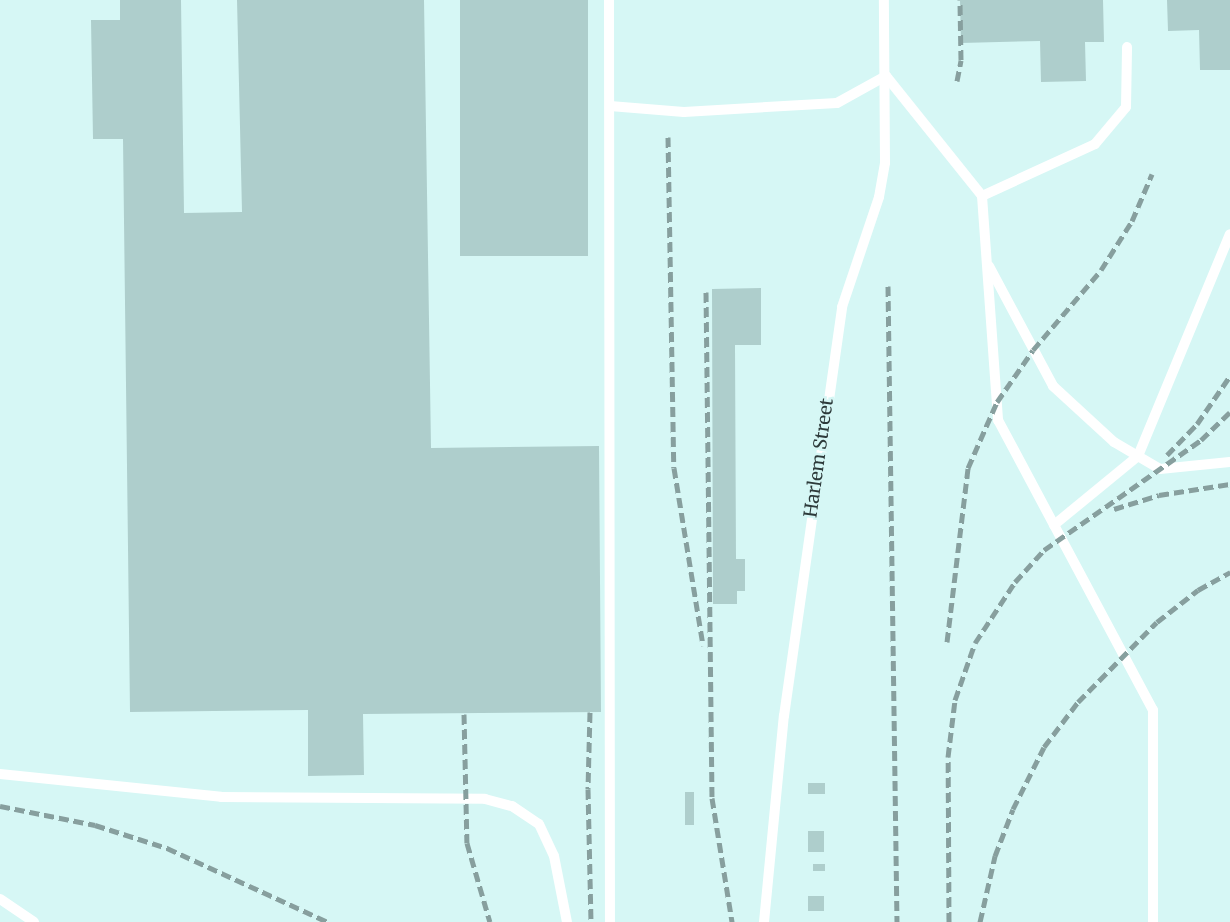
<!DOCTYPE html>
<style>
body{margin:0}
#map{position:relative;width:1230px;height:922px;overflow:hidden;background:#d6f7f5;font-family:Merriweather,serif}
div>[style]{position:absolute}
.building>*{inset:0;background:#aececc;transform-origin:0 0}
.lane>*{height:10px;margin:-5px;padding:0 5px;transform-origin:5px;border-radius:5px;background:#fff}
.rail>*{height:5px;margin-top:-2.5px;transform-origin:0;background:repeating-linear-gradient(90deg,#879f9e 0 10px,transparent 0 15px)}
span{translate:-50% -50%;white-space:nowrap;text-align:center;line-height:1.15;-webkit-text-stroke:5px #d6f7f5;paint-order:stroke}
.street-label{font-size:18px;color:#2d3a3a}
</style>
<div id="map">
<div class="building">
<i style="clip-path:polygon(120px 0,181px 0,184px 213px,242px 212px,237px 0,424px 0,431px 448px,599px 446px,601px 712px,363px 714px,364px 775px,308px 776px,308px 710px,130px 712px,123px 139px,93px 139px,91px 20px,120px 20px)"></i>
<i style="left:460px;top:0;width:128px;height:256px"></i>
<i style="clip-path:polygon(960px 0,1103px 0,1104px 42px,1085px 42px,1086px 81px,1041px 82px,1040px 41px,961px 43px)"></i>
<i style="clip-path:polygon(1167px 0,1230px 0,1230px 70px,1200px 70px,1199px 30px,1168px 31px)"></i>
<i style="clip-path:polygon(761px 288px,761px 345px,735px 345px,736px 559px,745px 559px,745px 591px,737px 591px,737px 604px,713px 604px,712px 289px)"></i>
<i style="left:808px;top:783px;width:17px;height:11px"></i>
<i style="left:685px;top:792px;width:9px;height:33px"></i>
<i style="left:808px;top:831px;width:16px;height:21px"></i>
<i style="left:813px;top:864px;width:12px;height:7px"></i>
<i style="left:808px;top:896px;width:16px;height:15px"></i>
</div>
<div class="lane">
<i style="left:609px;top:0;width:922px;rotate:89.94deg"></i>
<i style="left:610px;top:106px;width:74px;rotate:4.6deg"></i>
<i style="left:684px;top:112px;width:153px;rotate:-3.4deg"></i>
<i style="left:837px;top:103px;width:56px;rotate:-28.9deg"></i>
<i style="left:886px;top:76px;width:154px;rotate:51.3deg"></i>
<i style="left:982px;top:196px;width:225px;rotate:85.9deg"></i>
<i style="left:998px;top:420px;width:329px;rotate:61.9deg"></i>
<i style="left:1153px;top:710px;width:212px;rotate:90deg"></i>
<i style="left:982px;top:196px;width:124px;rotate:-24.7deg"></i>
<i style="left:1095px;top:144px;width:48px;rotate:-50deg"></i>
<i style="left:1126px;top:107px;width:60px;rotate:-89deg"></i>
<i style="left:989px;top:266px;width:136px;rotate:61.9deg"></i>
<i style="left:1053px;top:386px;width:83px;rotate:42.6deg"></i>
<i style="left:1114px;top:442px;width:53px;rotate:30.4deg"></i>
<i style="left:1160px;top:469px;width:70px;rotate:-5.7deg"></i>
<i style="left:1054px;top:525px;width:109px;rotate:-39.4deg"></i>
<i style="left:1138px;top:456px;width:240px;rotate:-67.5deg"></i>
<i style="left:0;top:774px;width:222px;rotate:5.9deg"></i>
<i style="left:221px;top:797px;width:264px;rotate:0.4deg"></i>
<i style="left:485px;top:799px;width:28px;rotate:15deg"></i>
<i style="left:512px;top:806px;width:32px;rotate:34deg"></i>
<i style="left:539px;top:824px;width:35px;rotate:65deg"></i>
<i style="left:554px;top:856px;width:67px;rotate:78.9deg"></i>
<i style="left:0;top:899px;width:41px;rotate:34.1deg"></i>
<i style="left:764px;top:922px;width:207px;rotate:-84.5deg"></i>
<i style="left:784px;top:716px;width:413px;rotate:-81.9deg"></i>
<i style="left:842px;top:307px;width:116px;rotate:-71.4deg"></i>
<i style="left:879px;top:197px;width:35px;rotate:-80deg"></i>
<i style="left:885px;top:163px;width:163px;rotate:-90.4deg"></i>
</div>
<div class="rail">
<i style="left:957px;top:81px;width:21px;rotate:-79deg"></i>
<i style="left:961px;top:60px;width:60px;rotate:-91deg"></i>
<i style="left:668px;top:137px;width:331px;rotate:89deg"></i>
<i style="left:674px;top:468px;width:180px;rotate:80.7deg"></i>
<i style="left:888px;top:286px;width:636px;rotate:89.19deg"></i>
<i style="left:706px;top:292px;width:506px;rotate:89.32deg"></i>
<i style="left:712px;top:798px;width:126px;rotate:80.8deg"></i>
<i style="left:1167px;top:455px;width:43px;rotate:-45.9deg"></i>
<i style="left:1197px;top:424px;width:58px;rotate:-55.5deg"></i>
<i style="left:1114px;top:509px;width:47px;rotate:-17.3deg"></i>
<i style="left:1159px;top:495px;width:72px;rotate:-8.8deg"></i>
<i style="left:947px;top:642px;width:175px;rotate:-83.1deg"></i>
<i style="left:968px;top:468px;width:72px;rotate:-66.3deg"></i>
<i style="left:997px;top:402px;width:63px;rotate:-55.3deg"></i>
<i style="left:1033px;top:350px;width:105px;rotate:-49.6deg"></i>
<i style="left:1101px;top:270px;width:58px;rotate:-57.7deg"></i>
<i style="left:1132px;top:221px;width:51px;rotate:-66.9deg"></i>
<i style="left:590px;top:712px;width:77px;rotate:91.5deg"></i>
<i style="left:588px;top:789px;width:133px;rotate:88.7deg"></i>
<i style="left:464px;top:714px;width:129px;rotate:88.7deg"></i>
<i style="left:467px;top:843px;width:82px;rotate:73.8deg"></i>
<i style="left:0;top:806px;width:97px;rotate:11.3deg"></i>
<i style="left:95px;top:825px;width:76px;rotate:17.7deg"></i>
<i style="left:167px;top:848px;width:177px;rotate:24.7deg"></i>
<i style="left:949px;top:922px;width:165px;rotate:-90.3deg"></i>
<i style="left:948px;top:757px;width:57px;rotate:-83deg"></i>
<i style="left:955px;top:700px;width:60px;rotate:-70.7deg"></i>
<i style="left:975px;top:643px;width:73px;rotate:-56.7deg"></i>
<i style="left:1015px;top:582px;width:43px;rotate:-47.8deg"></i>
<i style="left:1044px;top:550px;width:192px;rotate:-35deg"></i>
<i style="left:1201px;top:440px;width:40px;rotate:-44deg"></i>
<i style="left:980px;top:922px;width:68px;rotate:-77.2deg"></i>
<i style="left:995px;top:856px;width:50px;rotate:-69deg"></i>
<i style="left:1013px;top:809px;width:69px;rotate:-63.4deg"></i>
<i style="left:1044px;top:747px;width:56px;rotate:-52.9deg"></i>
<i style="left:1078px;top:702px;width:112px;rotate:-45.4deg"></i>
<i style="left:1157px;top:622px;width:52px;rotate:-38deg"></i>
<i style="left:1198px;top:590px;width:37px;rotate:-29deg"></i>
</div>
<div class="street-label">
<span style="left:819px;top:458px;rotate:-82deg">Harlem Street</span>
</div>
</div>
